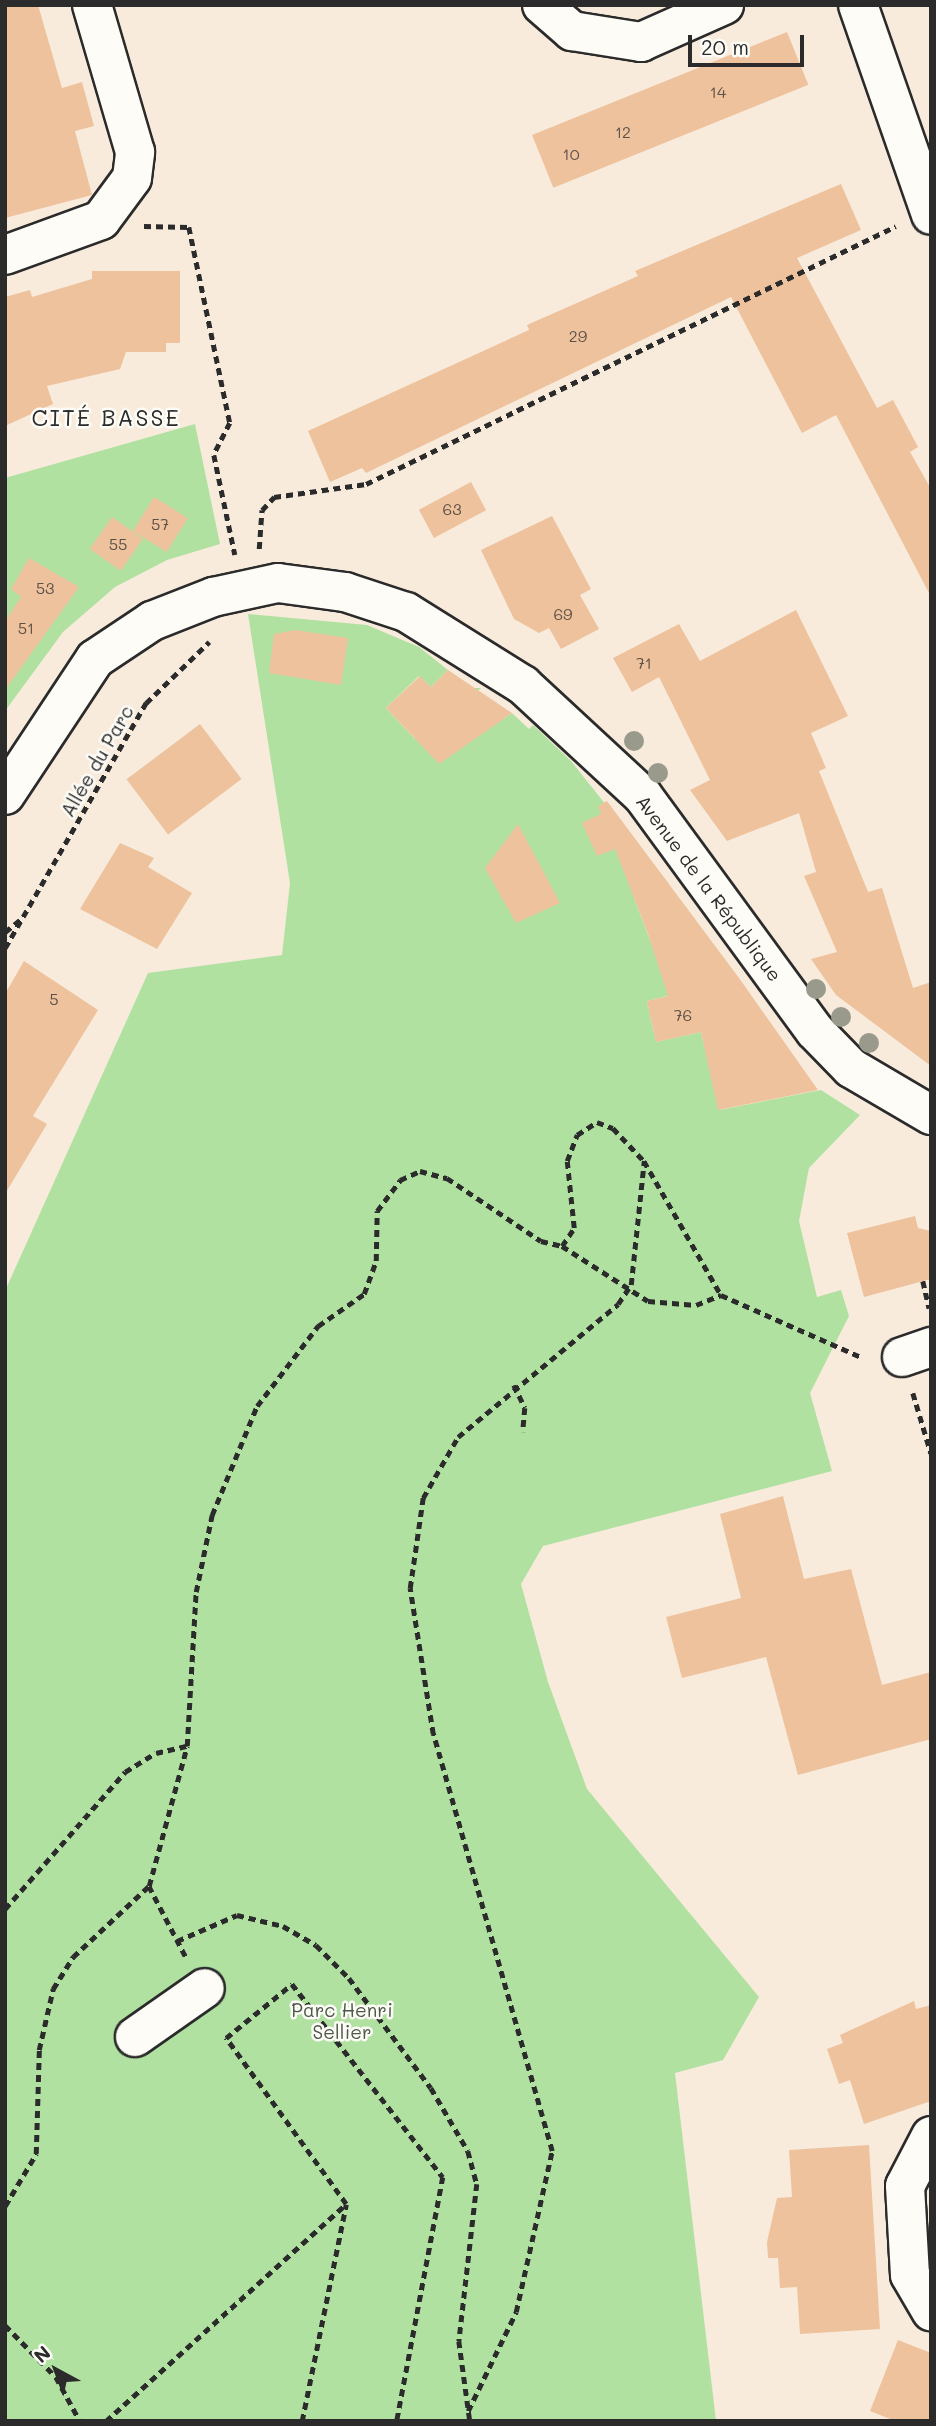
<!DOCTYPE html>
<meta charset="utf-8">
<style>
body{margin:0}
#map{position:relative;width:936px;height:2426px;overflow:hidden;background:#f8ebdc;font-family:Mali,sans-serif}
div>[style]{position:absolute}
.green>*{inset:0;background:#b0e1a1}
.building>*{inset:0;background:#eec29d;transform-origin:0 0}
.path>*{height:4.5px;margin-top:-2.25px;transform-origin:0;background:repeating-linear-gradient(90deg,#2b2b2b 0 7px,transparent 0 12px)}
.roads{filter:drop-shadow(2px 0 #2b2b2b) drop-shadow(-2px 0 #2b2b2b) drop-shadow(0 2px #2b2b2b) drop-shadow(0 -2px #2b2b2b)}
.minor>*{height:38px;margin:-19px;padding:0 19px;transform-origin:19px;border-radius:19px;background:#fdfcf7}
.trees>*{width:20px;height:20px;margin:-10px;border-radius:50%;background:#999a8b}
span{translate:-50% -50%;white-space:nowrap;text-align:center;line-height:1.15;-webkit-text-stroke:5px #fdfcf7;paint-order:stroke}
.number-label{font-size:16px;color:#5c5148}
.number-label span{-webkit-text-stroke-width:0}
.street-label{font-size:19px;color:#2b2b2b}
.park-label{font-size:19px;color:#4c5848}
.quarter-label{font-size:23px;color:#2b2b2b;letter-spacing:2px}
.frame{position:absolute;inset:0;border:7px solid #2b2b2b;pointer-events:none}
.north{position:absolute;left:21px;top:2335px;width:70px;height:70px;-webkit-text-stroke:5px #fdfcf7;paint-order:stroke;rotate:319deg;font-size:19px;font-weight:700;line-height:28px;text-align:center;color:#2b2b2b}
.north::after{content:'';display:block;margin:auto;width:24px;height:32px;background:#2b2b2b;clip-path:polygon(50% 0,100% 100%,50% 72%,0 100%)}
.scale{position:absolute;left:688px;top:35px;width:116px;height:32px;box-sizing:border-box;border:4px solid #2b2b2b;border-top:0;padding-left:9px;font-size:21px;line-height:24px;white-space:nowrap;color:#2b2b2b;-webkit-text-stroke:5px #fdfcf7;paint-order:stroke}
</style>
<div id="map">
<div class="green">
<i style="clip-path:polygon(195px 424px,220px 544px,167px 560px,115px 587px,63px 632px,5px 711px,5px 478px)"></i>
<i style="clip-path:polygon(248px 614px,367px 625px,419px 647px,448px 670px,431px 687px,419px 676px,386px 708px,415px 739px,470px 688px,481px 688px,461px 707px,483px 733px,512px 713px,529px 729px,533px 725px,571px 761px,669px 884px,634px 898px,671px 995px,647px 1001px,656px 1042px,701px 1032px,719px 1110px,821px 1090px,860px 1115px,809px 1168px,799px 1221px,817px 1297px,841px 1290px,849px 1316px,810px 1393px,832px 1471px,543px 1546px,521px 1584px,548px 1682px,587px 1789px,759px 1997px,723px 2060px,675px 2073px,716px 2421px,5px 2421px,5px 1291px,148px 973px,282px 955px,290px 883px)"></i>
</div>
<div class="building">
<i style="clip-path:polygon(5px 5px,38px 5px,62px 88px,82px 82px,94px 126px,75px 131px,92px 195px,5px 218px)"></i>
<i style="left:787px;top:32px;width:57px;height:275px;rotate:68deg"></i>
<i style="clip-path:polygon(841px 184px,861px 230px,797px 258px,877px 408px,893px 400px,918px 447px,910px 452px,931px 489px,931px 597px,836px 415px,802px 433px,731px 297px,366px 473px,362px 468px,330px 482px,308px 431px,529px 330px,527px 325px,638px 276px,635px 271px)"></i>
<i style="clip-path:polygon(92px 271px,180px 271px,180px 343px,166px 343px,166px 352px,126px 352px,120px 369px,47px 386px,53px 404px,5px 426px,5px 297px,30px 290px,32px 297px,92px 279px)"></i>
<i style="left:471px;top:482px;width:32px;height:59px;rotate:62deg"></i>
<i style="left:154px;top:497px;width:40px;height:40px;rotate:32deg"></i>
<i style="clip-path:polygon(552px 516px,591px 589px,580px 595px,599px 629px,561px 649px,549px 628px,539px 633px,514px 619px,481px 550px)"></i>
<i style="left:112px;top:517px;width:38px;height:39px;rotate:35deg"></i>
<i style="clip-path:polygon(29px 558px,79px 587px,5px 690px,5px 621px,21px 597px,11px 589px)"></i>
<i style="clip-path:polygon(796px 610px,848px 716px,811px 733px,826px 768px,819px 771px,868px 892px,882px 888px,913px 988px,931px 982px,931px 1066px,836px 995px,811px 959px,837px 952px,804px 876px,816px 872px,799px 813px,727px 841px,690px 790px,710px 780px,659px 677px,632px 692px,613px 658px,679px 624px,700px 661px)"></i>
<i style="clip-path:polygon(295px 630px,348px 638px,341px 685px,269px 673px,274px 634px)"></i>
<i style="clip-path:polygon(448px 670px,512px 713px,439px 764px,386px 708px,420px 676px,431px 687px)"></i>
<i style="left:200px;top:724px;width:69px;height:92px;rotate:53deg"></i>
<i style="clip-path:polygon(607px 801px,739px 978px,818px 1090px,718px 1110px,701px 1032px,656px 1042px,647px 1001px,668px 996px,648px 934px,615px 849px,597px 856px,582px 823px,601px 814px,598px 806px)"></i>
<i style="clip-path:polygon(518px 824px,560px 903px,516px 923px,485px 868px)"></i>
<i style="clip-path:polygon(120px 843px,154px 858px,148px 867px,192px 893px,157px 949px,80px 909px)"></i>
<i style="clip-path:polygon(24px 961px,98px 1010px,33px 1116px,47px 1124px,5px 1194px,5px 994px)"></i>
<i style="clip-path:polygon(915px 1216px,918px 1228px,931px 1231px,931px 1279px,864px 1297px,847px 1233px)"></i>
<i style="clip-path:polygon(783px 1496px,804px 1579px,851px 1569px,882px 1685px,931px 1672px,931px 1739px,798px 1775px,766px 1657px,682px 1678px,666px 1617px,741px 1598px,720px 1514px)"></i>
<i style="clip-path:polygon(914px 2001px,916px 2009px,931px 2005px,931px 2101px,864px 2124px,850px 2080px,839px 2084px,827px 2049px,843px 2043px,840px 2035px)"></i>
<i style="clip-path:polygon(869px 2145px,880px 2329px,800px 2334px,797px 2287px,780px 2288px,778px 2258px,768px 2258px,767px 2242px,777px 2198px,792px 2197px,789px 2150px)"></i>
<i style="clip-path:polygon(898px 2340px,931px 2353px,931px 2421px,895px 2421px,870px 2411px)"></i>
</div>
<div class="path">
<i style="left:144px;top:226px;width:45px;rotate:1.3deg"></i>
<i style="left:189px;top:227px;width:200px;rotate:78.2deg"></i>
<i style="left:230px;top:423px;width:36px;rotate:117deg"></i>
<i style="left:214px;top:455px;width:102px;rotate:78.1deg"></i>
<i style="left:259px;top:549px;width:39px;rotate:-86deg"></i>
<i style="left:262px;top:510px;width:18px;rotate:-47deg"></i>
<i style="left:274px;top:497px;width:93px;rotate:-8deg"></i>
<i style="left:366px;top:484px;width:589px;rotate:-25.96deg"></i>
<i style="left:5px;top:932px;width:21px;rotate:-39deg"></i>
<i style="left:5px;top:948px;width:283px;rotate:-60.1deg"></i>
<i style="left:146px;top:703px;width:88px;rotate:-44.1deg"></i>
<i style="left:562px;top:1246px;width:102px;rotate:32.6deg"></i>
<i style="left:648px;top:1301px;width:48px;rotate:4.8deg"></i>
<i style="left:696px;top:1305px;width:27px;rotate:-22deg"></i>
<i style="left:923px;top:1281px;width:28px;rotate:77deg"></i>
<i style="left:514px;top:1385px;width:25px;rotate:64deg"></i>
<i style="left:525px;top:1408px;width:24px;rotate:95deg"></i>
<i style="left:913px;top:1393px;width:63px;rotate:73.3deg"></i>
<i style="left:149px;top:1886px;width:80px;rotate:62.5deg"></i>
<i style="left:5px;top:1909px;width:182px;rotate:-48.8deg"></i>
<i style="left:125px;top:1772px;width:36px;rotate:-32deg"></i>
<i style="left:156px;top:1753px;width:32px;rotate:-13deg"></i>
<i style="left:177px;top:1941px;width:65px;rotate:-23.4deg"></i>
<i style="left:237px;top:1915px;width:47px;rotate:13.4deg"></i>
<i style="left:283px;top:1926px;width:38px;rotate:30deg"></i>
<i style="left:316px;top:1945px;width:47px;rotate:45deg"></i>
<i style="left:349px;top:1978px;width:137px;rotate:53.3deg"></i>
<i style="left:431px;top:2088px;width:73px;rotate:59.6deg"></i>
<i style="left:468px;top:2151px;width:34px;rotate:75deg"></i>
<i style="left:477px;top:2184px;width:158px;rotate:96.5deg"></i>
<i style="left:459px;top:2341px;width:81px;rotate:82.2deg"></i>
<i style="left:5px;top:2206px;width:61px;rotate:-59.2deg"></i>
<i style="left:36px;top:2154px;width:104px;rotate:-88.3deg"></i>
<i style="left:39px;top:2050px;width:63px;rotate:-77.1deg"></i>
<i style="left:53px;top:1989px;width:38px;rotate:-58deg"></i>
<i style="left:73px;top:1957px;width:104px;rotate:-43.1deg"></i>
<i style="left:149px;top:1886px;width:145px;rotate:-74.8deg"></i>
<i style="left:187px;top:1746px;width:154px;rotate:-86.7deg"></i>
<i style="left:196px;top:1592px;width:79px;rotate:-78.3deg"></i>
<i style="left:212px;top:1515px;width:118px;rotate:-67.6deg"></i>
<i style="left:257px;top:1406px;width:101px;rotate:-52.7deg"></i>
<i style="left:318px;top:1326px;width:56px;rotate:-34.8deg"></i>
<i style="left:364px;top:1294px;width:35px;rotate:-70deg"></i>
<i style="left:376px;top:1261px;width:50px;rotate:-88.9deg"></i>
<i style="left:377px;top:1211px;width:39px;rotate:-53deg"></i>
<i style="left:400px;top:1180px;width:22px;rotate:-24deg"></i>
<i style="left:420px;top:1171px;width:28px;rotate:15deg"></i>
<i style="left:447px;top:1178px;width:113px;rotate:33.8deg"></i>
<i style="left:541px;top:1241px;width:22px;rotate:13deg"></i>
<i style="left:562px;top:1246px;width:22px;rotate:-56deg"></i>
<i style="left:574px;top:1228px;width:67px;rotate:-96deg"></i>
<i style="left:567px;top:1161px;width:28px;rotate:-69deg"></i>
<i style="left:577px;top:1135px;width:24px;rotate:-33deg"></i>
<i style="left:597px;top:1122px;width:17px;rotate:21deg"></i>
<i style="left:613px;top:1128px;width:45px;rotate:46.8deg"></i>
<i style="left:644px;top:1161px;width:155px;rotate:60.1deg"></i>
<i style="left:721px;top:1295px;width:155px;rotate:23.9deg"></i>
<i style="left:5px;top:2325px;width:73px;rotate:45.6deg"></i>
<i style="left:56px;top:2377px;width:50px;rotate:61.4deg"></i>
<i style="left:468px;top:2411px;width:110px;rotate:-64.1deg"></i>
<i style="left:516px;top:2312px;width:165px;rotate:-77.4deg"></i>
<i style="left:552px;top:2151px;width:434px;rotate:-105.9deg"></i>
<i style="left:433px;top:1734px;width:148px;rotate:-99deg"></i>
<i style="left:410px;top:1588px;width:91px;rotate:-81.8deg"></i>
<i style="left:423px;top:1498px;width:70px;rotate:-60.2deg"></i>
<i style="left:458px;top:1437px;width:208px;rotate:-39.7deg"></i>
<i style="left:618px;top:1304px;width:23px;rotate:-56deg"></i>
<i style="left:631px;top:1285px;width:125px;rotate:-84deg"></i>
<i style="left:106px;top:2421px;width:324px;rotate:-42.1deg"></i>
<i style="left:302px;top:2421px;width:221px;rotate:-78.5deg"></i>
<i style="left:346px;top:2204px;width:205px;rotate:-125.9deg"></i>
<i style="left:226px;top:2038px;width:85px;rotate:-39.3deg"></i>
<i style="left:292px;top:1984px;width:245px;rotate:52deg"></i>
<i style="left:443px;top:2177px;width:248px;rotate:100.7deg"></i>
</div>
<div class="roads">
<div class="minor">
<i style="left:542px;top:5px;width:40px;rotate:41deg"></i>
<i style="left:572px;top:31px;width:70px;rotate:9.1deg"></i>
<i style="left:641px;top:42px;width:91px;rotate:-24deg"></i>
<i style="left:858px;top:5px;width:222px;rotate:70.8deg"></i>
<i style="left:5px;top:255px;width:102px;rotate:-20deg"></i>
<i style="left:101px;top:220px;width:52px;rotate:-53.6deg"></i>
<i style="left:132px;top:178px;width:26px;rotate:-83deg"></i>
<i style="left:135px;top:152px;width:153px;rotate:-106.3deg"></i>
<i style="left:5px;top:795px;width:163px;rotate:-56.5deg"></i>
<i style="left:95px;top:659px;width:69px;rotate:-33.7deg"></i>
<i style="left:152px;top:621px;width:66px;rotate:-21.5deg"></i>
<i style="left:213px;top:597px;width:66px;rotate:-12.2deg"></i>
<i style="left:278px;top:583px;width:68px;rotate:7.7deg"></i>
<i style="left:345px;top:592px;width:64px;rotate:18.2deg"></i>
<i style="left:406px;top:612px;width:138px;rotate:32deg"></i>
<i style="left:523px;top:685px;width:163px;rotate:42.8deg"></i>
<i style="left:643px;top:796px;width:291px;rotate:53.8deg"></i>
<i style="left:815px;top:1031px;width:52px;rotate:45.8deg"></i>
<i style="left:851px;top:1068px;width:93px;rotate:30.4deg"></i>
<i style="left:902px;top:1357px;width:31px;rotate:-19deg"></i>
<i style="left:135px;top:2037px;width:85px;rotate:-35deg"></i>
<i style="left:931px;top:2136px;width:56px;rotate:117.5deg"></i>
<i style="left:905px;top:2186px;width:89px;rotate:86.8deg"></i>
<i style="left:910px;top:2275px;width:42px;rotate:59.7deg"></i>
</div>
</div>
<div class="trees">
<i style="left:634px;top:741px"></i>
<i style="left:658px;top:773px"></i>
<i style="left:816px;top:989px"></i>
<i style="left:841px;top:1017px"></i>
<i style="left:869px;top:1043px"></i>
</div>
<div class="number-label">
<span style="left:718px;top:92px">14</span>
<span style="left:623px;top:132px">12</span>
<span style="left:571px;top:154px">10</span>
<span style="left:578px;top:336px">29</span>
<span style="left:452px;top:509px">63</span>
<span style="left:160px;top:524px">57</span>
<span style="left:118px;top:544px">55</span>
<span style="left:45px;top:588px">53</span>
<span style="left:563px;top:614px">69</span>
<span style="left:26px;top:628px">51</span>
<span style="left:644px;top:663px">71</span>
<span style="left:54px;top:999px">5</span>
<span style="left:683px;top:1015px">76</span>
</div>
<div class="street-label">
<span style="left:97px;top:761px;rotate:-60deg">Allée du Parc</span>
<span style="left:709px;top:888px;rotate:53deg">Avenue de la République</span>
</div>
<div class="park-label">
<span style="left:342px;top:2021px">Parc Henri<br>Sellier</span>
</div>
<div class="quarter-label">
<span style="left:106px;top:417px">CITÉ BASSE</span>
</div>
<div class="frame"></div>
<div class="north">N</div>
<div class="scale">20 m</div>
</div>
